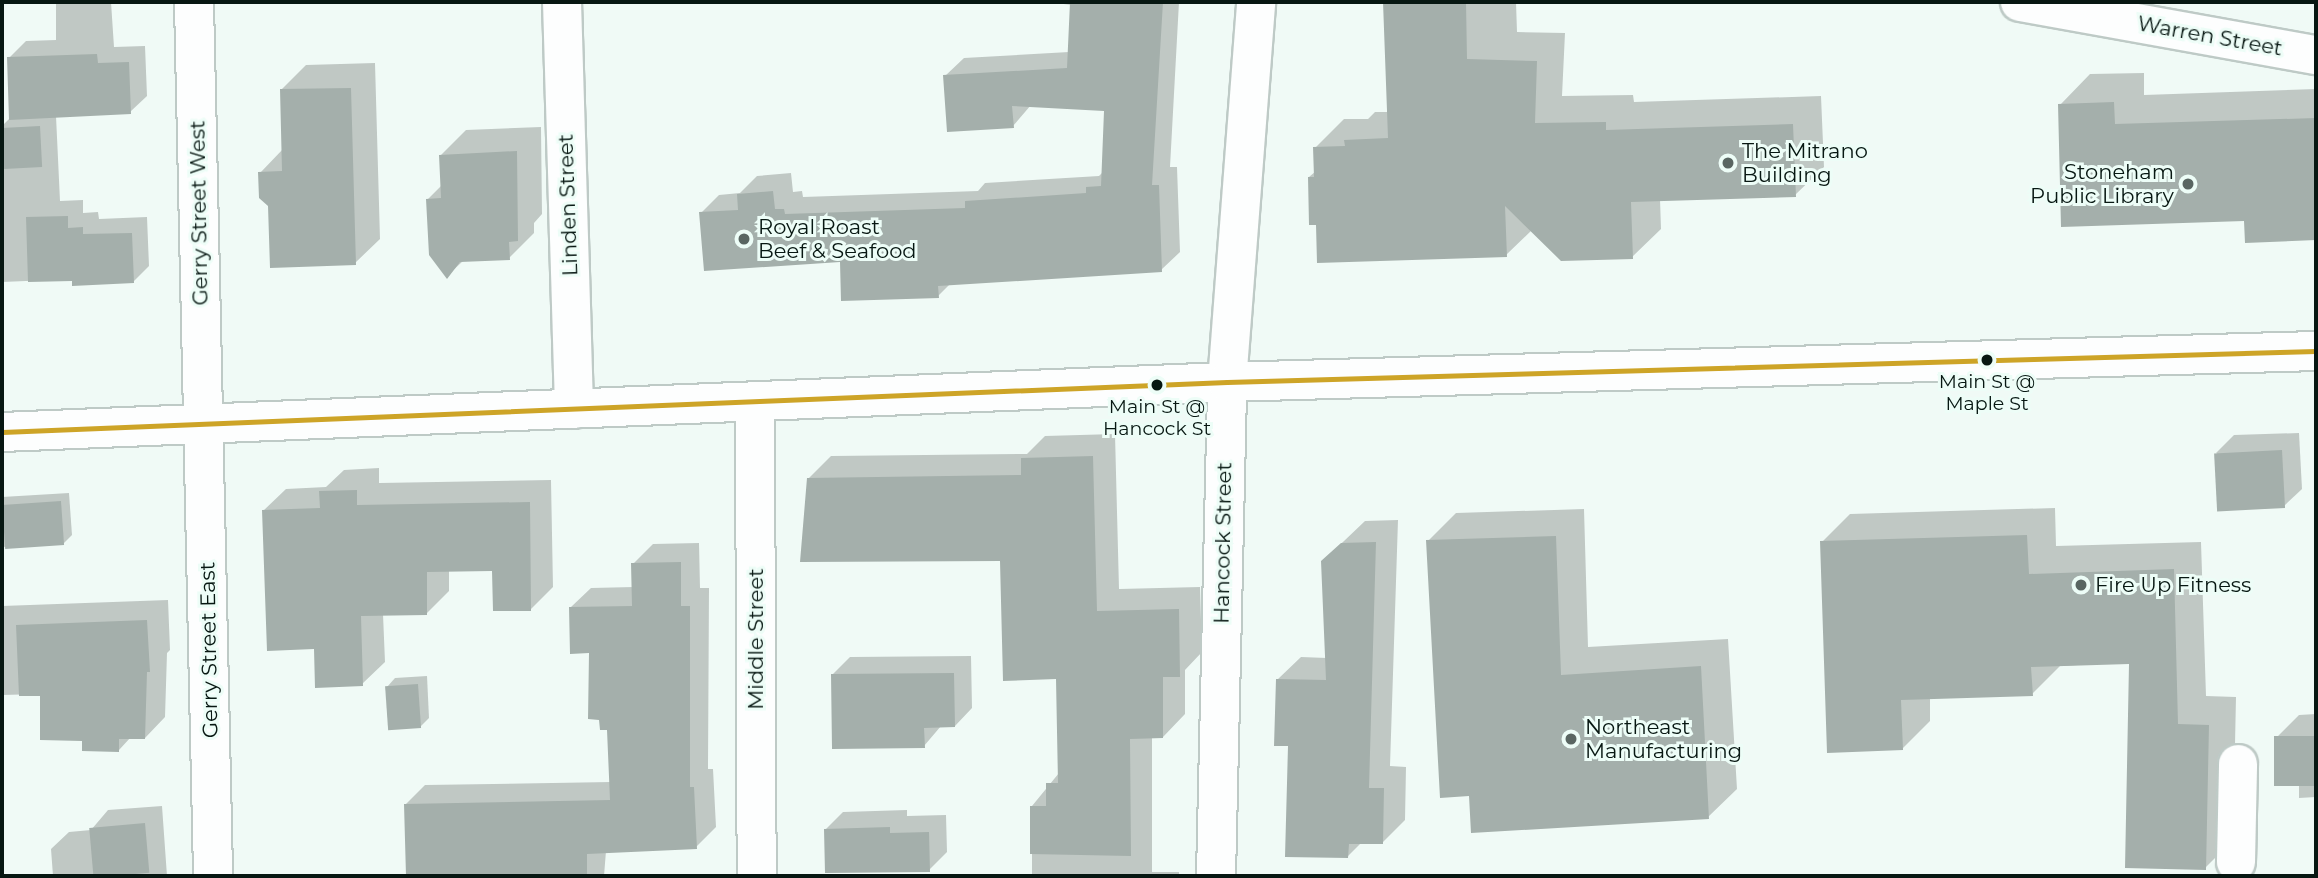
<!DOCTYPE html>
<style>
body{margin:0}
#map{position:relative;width:2318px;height:878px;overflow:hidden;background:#f0faf6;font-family:Montserrat,sans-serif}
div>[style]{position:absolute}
.shadow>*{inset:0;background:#0003}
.building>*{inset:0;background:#a4afab;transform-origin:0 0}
.roads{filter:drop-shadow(2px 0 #becac6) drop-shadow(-2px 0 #becac6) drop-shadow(0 2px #becac6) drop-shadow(0 -2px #becac6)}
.minor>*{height:38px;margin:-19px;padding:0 19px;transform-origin:19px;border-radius:19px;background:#fdfefe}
.major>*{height:38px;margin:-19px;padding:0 19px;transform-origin:19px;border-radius:19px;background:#fdfefe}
.bus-1>*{height:5px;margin:-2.5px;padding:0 2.5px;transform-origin:2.5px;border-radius:2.5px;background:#cda427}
.dots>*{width:19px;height:19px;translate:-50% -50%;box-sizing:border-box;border:4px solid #edfdf7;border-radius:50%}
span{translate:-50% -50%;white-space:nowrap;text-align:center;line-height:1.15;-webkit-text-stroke:6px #edfdf7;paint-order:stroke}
.bus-label{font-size:19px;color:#071712}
.street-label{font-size:21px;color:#071712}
.poi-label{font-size:21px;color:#071712}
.left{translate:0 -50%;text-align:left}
.right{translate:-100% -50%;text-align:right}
.frame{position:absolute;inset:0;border:4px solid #071712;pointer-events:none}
</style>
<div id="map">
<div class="shadow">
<i style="clip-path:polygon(56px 2px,111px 2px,114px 47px,145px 46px,147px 96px,130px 112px,56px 116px,60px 201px,83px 200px,83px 213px,98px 212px,99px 219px,147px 217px,149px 266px,133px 282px,74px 279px,2px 282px,2px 126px,11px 117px,9px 58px,26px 41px,56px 40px)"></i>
<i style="clip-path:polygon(1046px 2px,1179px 2px,1170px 167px,1177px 167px,1180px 252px,1161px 270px,951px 283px,938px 296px,701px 213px,719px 195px,740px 193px,757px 176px,791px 173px,793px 192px,802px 191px,803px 197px,978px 191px,985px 183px,1099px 176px,1103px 172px,1106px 109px,1031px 105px,1013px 126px,945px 76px,964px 58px,1069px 52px,1072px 5px)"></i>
<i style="clip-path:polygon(1385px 2px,1516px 2px,1517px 32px,1565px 33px,1562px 96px,1633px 95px,1634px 102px,1821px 96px,1824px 167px,1795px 195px,1660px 199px,1661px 229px,1632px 257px,1532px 230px,1506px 255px,1317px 223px,1309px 177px,1316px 171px,1315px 148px,1344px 119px,1368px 119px,1375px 112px,1389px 112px)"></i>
<i style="clip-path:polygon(375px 63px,380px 239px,355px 263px,270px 205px,260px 173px,283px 149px,281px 90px,306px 65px)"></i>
<i style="clip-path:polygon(2144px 73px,2144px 95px,2316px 89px,2316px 238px,2246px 241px,2246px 219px,2060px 105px,2090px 74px)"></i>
<i style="clip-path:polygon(541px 127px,542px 214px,534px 223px,534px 233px,509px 258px,464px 260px,447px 276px,428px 199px,442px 185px,441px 155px,466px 130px)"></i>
<i style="clip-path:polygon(2299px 433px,2302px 489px,2284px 506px,2216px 453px,2234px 435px)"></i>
<i style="clip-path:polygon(1115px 434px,1119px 589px,1200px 587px,1202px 652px,1185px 670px,1185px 714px,1163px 737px,1152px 737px,1152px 872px,1179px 872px,1179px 876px,1032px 876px,1032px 806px,1059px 773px,1058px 678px,1002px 560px,809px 478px,831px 456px,1027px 454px,1045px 436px)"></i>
<i style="clip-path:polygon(379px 468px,379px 483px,551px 480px,553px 587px,531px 609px,494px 569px,449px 570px,449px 591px,427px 613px,383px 614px,385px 662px,362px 684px,316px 647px,263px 511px,286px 489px,326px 487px,344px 470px)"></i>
<i style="clip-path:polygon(69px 493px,72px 535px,63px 544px,2px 547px,2px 497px)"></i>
<i style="clip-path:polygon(2055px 508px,2056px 546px,2201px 542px,2206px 696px,2236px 697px,2233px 840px,2205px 868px,2131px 662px,2060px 666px,2032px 694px,1930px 697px,1930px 721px,1902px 749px,1822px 542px,1850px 514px)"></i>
<i style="clip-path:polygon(1584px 509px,1588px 647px,1728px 639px,1737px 789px,1708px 817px,1470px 794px,1428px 541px,1456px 513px)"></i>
<i style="clip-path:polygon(1398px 520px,1390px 766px,1406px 767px,1405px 820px,1382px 843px,1361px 843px,1348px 856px,1290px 744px,1278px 679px,1301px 657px,1327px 658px,1323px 561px,1365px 521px)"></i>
<i style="clip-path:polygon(699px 543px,700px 588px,709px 588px,708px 769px,713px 769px,716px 827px,696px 847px,606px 851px,604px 876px,408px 876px,405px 805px,425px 785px,611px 782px,609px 728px,591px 652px,571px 607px,591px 588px,634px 587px,633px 564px,653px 544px)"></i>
<i style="clip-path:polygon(168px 600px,170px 650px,167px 653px,165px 717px,145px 738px,131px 737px,119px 750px,84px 739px,41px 694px,2px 695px,2px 606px)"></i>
<i style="clip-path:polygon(971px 656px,972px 708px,955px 726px,941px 726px,924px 746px,832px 675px,850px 657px)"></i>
<i style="clip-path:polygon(427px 676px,429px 718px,420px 727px,387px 687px,395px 678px)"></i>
<i style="clip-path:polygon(2316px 714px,2316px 797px,2299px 798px,2299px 785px,2275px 739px,2299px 715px)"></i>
<i style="clip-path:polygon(162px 806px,167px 876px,53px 876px,51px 849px,69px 832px,91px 830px,108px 810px)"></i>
<i style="clip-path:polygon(907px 810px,907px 816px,946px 815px,947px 852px,929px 870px,825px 830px,843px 812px)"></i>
</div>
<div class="building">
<i style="clip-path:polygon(1070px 2px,1163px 2px,1152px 185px,1159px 185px,1162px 272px,938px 286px,939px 298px,841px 301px,840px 262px,704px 271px,699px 212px,738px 210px,737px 194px,773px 191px,775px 209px,784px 209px,785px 214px,965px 208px,965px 201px,1086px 193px,1086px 187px,1101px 186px,1104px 111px,1012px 106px,1014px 128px,947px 132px,943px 75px,1067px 68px)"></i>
<i style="clip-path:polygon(1383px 2px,1466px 2px,1467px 59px,1537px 61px,1535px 123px,1606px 122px,1606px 130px,1793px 124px,1796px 197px,1631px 202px,1633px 259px,1561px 261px,1505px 206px,1507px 257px,1317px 263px,1316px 225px,1309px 225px,1308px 177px,1314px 177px,1313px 147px,1345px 146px,1344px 140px,1388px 138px)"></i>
<i style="clip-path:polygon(97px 54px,98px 63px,129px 62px,131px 114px,9px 120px,7px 57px)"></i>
<i style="clip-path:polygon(351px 88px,356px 265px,270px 268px,268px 206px,259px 198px,258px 172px,282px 171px,280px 89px)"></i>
<i style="clip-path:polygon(2114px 102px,2115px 124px,2316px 118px,2316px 240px,2245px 243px,2244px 221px,2061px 227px,2058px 104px)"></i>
<i style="left:40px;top:126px;width:41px;height:38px;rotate:87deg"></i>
<i style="clip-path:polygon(517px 151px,518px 241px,509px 242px,510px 260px,460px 262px,447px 279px,429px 255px,426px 199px,441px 198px,439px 155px)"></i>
<i style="clip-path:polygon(68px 216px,68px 228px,83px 227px,83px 234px,132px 233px,134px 283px,72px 286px,72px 281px,28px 282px,26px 217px)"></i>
<i style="left:2282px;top:450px;width:58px;height:68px;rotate:87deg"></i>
<i style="clip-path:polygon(1093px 456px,1097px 611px,1179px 609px,1180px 677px,1163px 677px,1163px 738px,1130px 739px,1131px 856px,1030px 854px,1030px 806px,1046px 806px,1046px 783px,1058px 783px,1056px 679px,1003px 681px,1000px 561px,800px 562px,807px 478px,1021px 475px,1021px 458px)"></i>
<i style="clip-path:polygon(357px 490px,357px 505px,530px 502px,531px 611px,493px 611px,492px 571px,427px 572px,427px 615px,361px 616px,363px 686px,315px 688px,314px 649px,267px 651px,262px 510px,320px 508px,319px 491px)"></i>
<i style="left:61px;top:501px;width:44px;height:59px;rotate:86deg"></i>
<i style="clip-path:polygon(2027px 535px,2029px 574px,2174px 569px,2178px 724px,2209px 725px,2206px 870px,2125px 868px,2129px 664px,2031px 667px,2033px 696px,1901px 700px,1903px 750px,1827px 753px,1820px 541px)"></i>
<i style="clip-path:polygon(1556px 536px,1561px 675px,1701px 666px,1709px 819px,1471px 833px,1469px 796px,1440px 798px,1426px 540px)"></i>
<i style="clip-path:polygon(1376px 542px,1369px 788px,1384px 788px,1383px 844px,1349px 844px,1348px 858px,1285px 857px,1288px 746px,1274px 746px,1276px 679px,1326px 680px,1321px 561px,1341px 543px)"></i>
<i style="clip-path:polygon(681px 562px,681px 606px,690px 606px,690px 787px,694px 787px,697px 849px,587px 854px,587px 876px,406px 876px,404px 804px,610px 800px,607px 730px,600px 730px,599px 720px,588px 719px,589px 653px,570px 654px,569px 607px,632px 606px,631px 563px)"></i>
<i style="clip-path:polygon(147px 620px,150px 672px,147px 672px,145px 739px,119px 739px,119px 752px,82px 751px,82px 741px,40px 740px,40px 696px,19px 696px,16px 625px)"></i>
<i style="clip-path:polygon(954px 673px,955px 727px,924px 728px,925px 748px,832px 749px,831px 674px)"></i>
<i style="left:418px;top:684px;width:44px;height:33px;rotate:86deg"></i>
<i style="left:2316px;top:736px;width:50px;height:42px;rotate:90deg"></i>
<i style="left:145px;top:823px;width:50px;height:56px;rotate:85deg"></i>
<i style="clip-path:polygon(890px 827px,890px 833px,929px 832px,930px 872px,825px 873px,824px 829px)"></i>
</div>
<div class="roads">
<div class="minor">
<i style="left:194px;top:2px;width:874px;rotate:88.75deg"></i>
<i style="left:562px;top:2px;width:407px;rotate:88.3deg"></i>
<i style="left:2020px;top:2px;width:301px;rotate:10.2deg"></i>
<i style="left:755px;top:401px;width:475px;rotate:89.8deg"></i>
<i style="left:2236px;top:862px;width:98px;rotate:-88.8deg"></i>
<i style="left:1216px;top:876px;width:494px;rotate:-88.7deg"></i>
<i style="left:1227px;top:382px;width:381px;rotate:-85.6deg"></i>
</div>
<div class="major">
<i style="left:2px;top:432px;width:1226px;rotate:-2.34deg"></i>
<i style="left:1227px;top:382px;width:1089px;rotate:-1.63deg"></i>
</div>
</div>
<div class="bus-1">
<i style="left:2px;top:432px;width:1226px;rotate:-2.34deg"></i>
<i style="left:1227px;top:382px;width:1089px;rotate:-1.63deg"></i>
</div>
<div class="dots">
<i style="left:1728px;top:163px;background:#596662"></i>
<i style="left:2188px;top:184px;background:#596662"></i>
<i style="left:744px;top:239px;background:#596662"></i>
<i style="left:1987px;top:360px;background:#071712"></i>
<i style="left:1157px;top:385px;background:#071712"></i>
<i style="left:2081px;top:585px;background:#596662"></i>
<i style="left:1571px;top:739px;background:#596662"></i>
</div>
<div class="bus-label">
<span style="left:1987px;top:393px">Main St @<br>Maple St</span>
<span style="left:1157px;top:418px">Main St @<br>Hancock St</span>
</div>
<div class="street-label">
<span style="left:2210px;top:36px;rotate:10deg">Warren Street</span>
<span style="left:568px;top:205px;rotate:-92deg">Linden Street</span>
<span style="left:199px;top:213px;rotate:-91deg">Gerry Street West</span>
<span style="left:1223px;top:543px;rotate:-89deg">Hancock Street</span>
<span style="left:756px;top:639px;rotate:-90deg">Middle Street</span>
<span style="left:209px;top:650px;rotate:-91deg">Gerry Street East</span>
</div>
<div class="poi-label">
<span class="left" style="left:1742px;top:163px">The Mitrano<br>Building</span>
<span class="right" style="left:2174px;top:184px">Stoneham<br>Public Library</span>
<span class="left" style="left:758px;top:239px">Royal Roast<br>Beef &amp; Seafood</span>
<span class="left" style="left:2095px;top:585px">Fire Up Fitness</span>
<span class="left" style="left:1585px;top:739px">Northeast<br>Manufacturing</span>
</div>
<div class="frame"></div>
</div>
